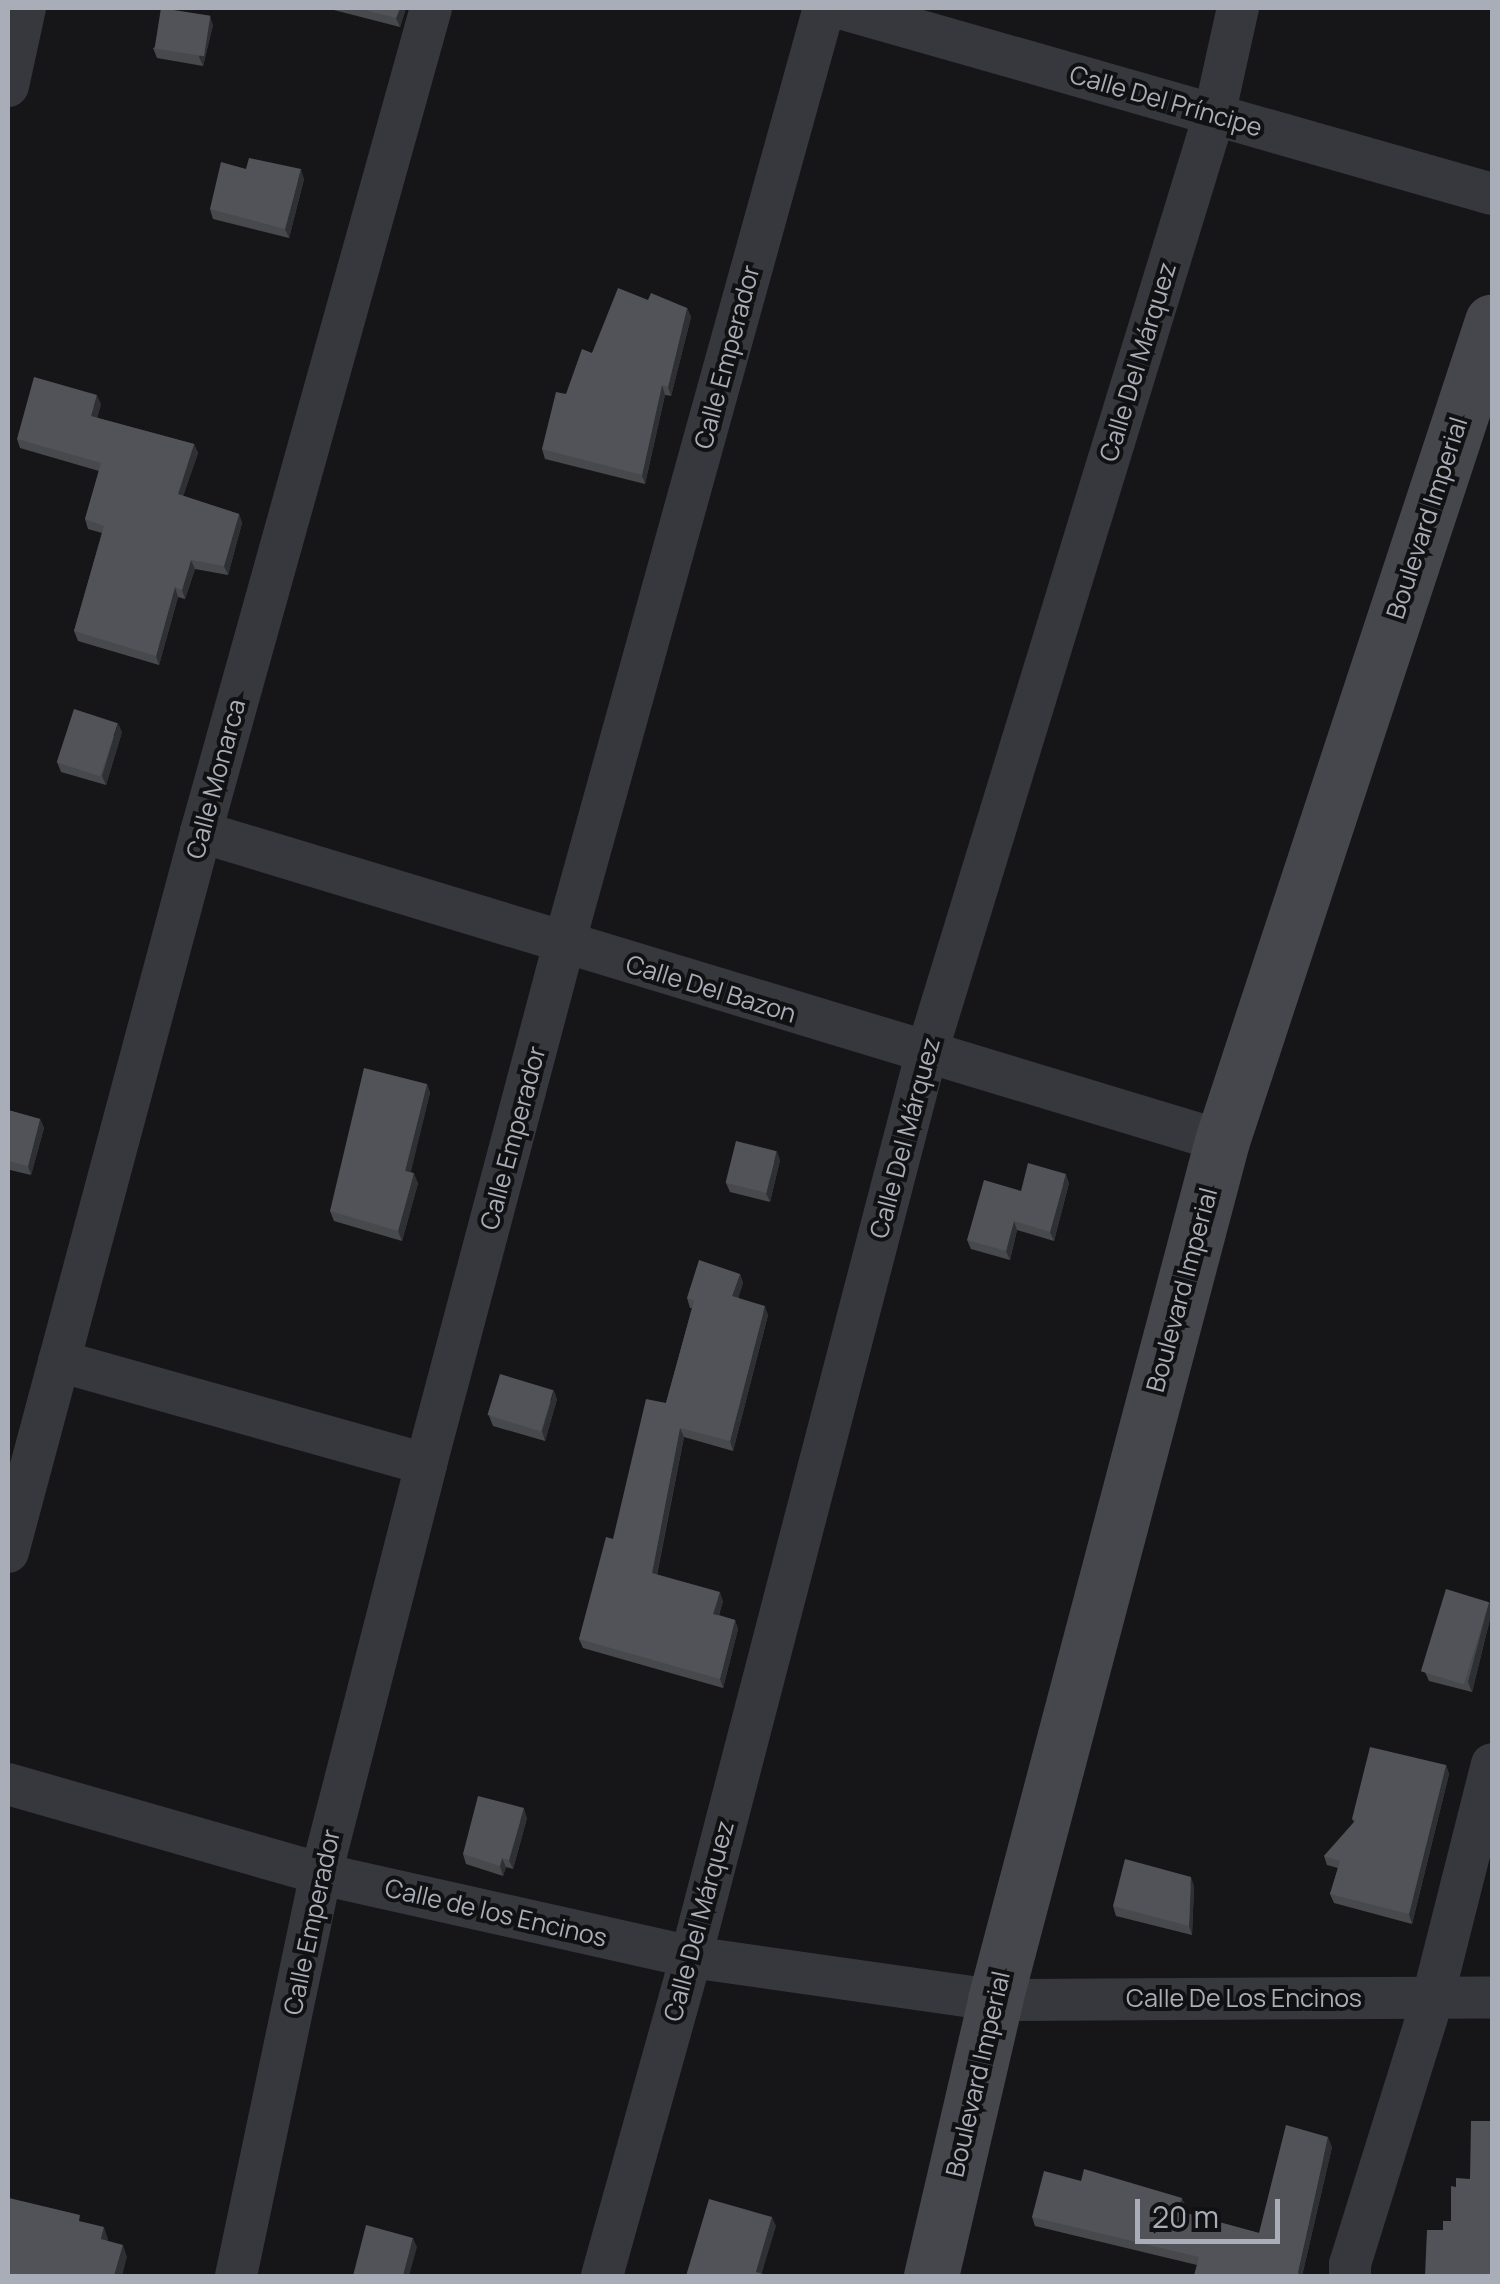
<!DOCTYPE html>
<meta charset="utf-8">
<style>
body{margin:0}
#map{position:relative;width:1500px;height:2284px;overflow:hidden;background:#161618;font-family:Manrope,sans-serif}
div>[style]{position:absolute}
.street>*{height:42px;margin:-21px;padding:0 21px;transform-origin:21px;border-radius:21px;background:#37383d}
.secondary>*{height:55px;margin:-27.5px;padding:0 27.5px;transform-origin:27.5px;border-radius:27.5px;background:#45474d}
.wall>*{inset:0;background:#47494d}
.shaded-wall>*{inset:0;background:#2f3033}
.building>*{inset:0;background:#525359;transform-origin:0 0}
span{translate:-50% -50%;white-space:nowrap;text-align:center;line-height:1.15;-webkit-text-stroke:8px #111113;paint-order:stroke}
.street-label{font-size:25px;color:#a8adb8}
.frame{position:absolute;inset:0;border:10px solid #a8adb8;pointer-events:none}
.scale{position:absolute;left:1135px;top:2199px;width:145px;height:45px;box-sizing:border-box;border:5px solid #a8adb8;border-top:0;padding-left:12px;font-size:30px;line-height:35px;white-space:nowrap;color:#a8adb8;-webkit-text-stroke:8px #111113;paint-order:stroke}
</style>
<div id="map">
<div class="street">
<i style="left:840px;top:8px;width:678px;rotate:15.92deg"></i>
<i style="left:8px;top:86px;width:80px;rotate:-77.7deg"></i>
<i style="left:201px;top:832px;width:1067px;rotate:16.84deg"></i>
<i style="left:59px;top:1361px;width:381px;rotate:15.7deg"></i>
<i style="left:8px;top:1552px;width:745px;rotate:-74.99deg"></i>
<i style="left:201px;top:832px;width:855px;rotate:-74.4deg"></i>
<i style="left:8px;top:1784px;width:326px;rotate:16deg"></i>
<i style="left:321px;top:1874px;width:379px;rotate:12.6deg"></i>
<i style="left:691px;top:1957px;width:307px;rotate:8.1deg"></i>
<i style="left:995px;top:2000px;width:497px;rotate:-0.3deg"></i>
<i style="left:236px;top:2276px;width:411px;rotate:-78.1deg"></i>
<i style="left:321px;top:1874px;width:423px;rotate:-75.6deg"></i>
<i style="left:426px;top:1464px;width:538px;rotate:-75.14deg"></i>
<i style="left:564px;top:944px;width:971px;rotate:-74.48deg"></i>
<i style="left:602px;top:2276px;width:331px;rotate:-74.4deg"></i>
<i style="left:691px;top:1957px;width:932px;rotate:-75.4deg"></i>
<i style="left:926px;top:1055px;width:982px;rotate:-72.95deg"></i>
<i style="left:1214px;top:116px;width:111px;rotate:-77.5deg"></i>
<i style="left:1350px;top:2276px;width:12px;rotate:-90deg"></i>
<i style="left:1350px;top:2264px;width:280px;rotate:-72.7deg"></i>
<i style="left:1433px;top:1997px;width:240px;rotate:-75.8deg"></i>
</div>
<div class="secondary">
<i style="left:931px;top:2276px;width:283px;rotate:-76.9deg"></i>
<i style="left:995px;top:2000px;width:888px;rotate:-75.2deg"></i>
<i style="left:1222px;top:1141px;width:863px;rotate:-71.77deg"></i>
</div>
<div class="wall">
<i style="clip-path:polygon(326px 8px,406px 8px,400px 27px)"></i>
<i style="clip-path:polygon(213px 25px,203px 66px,157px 58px,153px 48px)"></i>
<i style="clip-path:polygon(304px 179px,289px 238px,213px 219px,210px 209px)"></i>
<i style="clip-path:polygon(648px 300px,687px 308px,691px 317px,671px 396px,665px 395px,645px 484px,545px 459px,542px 449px,566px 394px,592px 353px)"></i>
<i style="clip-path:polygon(101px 404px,97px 418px,194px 444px,198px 453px,183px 496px,239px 514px,242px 523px,228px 575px,195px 569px,185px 599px,178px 597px,159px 665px,78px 641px,74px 631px,102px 533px,88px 529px,85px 519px,99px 471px,20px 448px,17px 439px)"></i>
<i style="clip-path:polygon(122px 732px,106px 785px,61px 772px,57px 762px)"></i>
<i style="clip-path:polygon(427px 1084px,430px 1093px,410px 1172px,418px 1183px,402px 1241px,334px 1221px,330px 1211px)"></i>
<i style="clip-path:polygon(8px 1110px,40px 1119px,44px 1128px,31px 1175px,10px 1170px,8px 1177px)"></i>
<i style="clip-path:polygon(780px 1160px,770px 1202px,730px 1192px,726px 1183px)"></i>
<i style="clip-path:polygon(1069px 1183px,1054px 1241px,1017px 1230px,1010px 1260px,971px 1249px,967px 1240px,1021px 1191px)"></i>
<i style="clip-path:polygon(740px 1274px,743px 1283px,738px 1298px,768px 1315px,733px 1451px,684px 1437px,657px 1575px,723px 1601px,719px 1615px,735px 1620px,738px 1629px,723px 1688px,583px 1648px,579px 1639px,666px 1403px,692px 1308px,690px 1308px,687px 1298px)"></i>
<i style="clip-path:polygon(557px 1399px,545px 1441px,493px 1426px,489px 1416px)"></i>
<i style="clip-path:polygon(1489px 1602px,1492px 1611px,1472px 1692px,1429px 1681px,1425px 1672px)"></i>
<i style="clip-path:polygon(1446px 1765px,1449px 1774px,1412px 1924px,1334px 1903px,1330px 1894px,1338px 1868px,1327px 1865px,1324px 1856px,1354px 1822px,1352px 1819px)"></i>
<i style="clip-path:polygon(527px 1818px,513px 1869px,506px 1867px,503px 1876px,466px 1864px,463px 1854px)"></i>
<i style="clip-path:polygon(1194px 1886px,1192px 1935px,1116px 1916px,1113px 1906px)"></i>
<i style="clip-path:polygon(1332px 2147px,1302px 2276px,1194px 2276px,1197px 2265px,1035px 2226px,1032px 2217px,1081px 2181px,1186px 2207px,1184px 2213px,1259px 2233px)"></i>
</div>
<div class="shaded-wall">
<i style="clip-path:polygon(400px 8px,406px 8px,400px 27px,396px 18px)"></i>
<i style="clip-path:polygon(210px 16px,213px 25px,203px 66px,199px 57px)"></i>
<i style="clip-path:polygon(301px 169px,304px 179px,289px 238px,285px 229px)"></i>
<i style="clip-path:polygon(687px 308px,691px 317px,671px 396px,668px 387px)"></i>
<i style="clip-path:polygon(662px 385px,665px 395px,645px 484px,642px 475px)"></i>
<i style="clip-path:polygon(97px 395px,101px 404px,95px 426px,91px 416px)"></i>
<i style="clip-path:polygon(194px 444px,198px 453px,181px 503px,178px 494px)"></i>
<i style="clip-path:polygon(239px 514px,242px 523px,228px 575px,224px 566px)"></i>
<i style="clip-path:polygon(191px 560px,195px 569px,185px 599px,182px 590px)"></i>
<i style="clip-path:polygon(175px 587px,178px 597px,159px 665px,156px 656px)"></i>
<i style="clip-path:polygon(118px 723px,122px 732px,106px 785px,102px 776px)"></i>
<i style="clip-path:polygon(427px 1084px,430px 1093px,409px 1180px,405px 1171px)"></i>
<i style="clip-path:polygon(40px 1119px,44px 1128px,31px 1175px,28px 1166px)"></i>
<i style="clip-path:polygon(777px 1151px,780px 1160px,770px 1202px,766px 1193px)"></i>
<i style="clip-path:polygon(414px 1173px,418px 1183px,402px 1241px,398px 1231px)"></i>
<i style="clip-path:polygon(1066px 1174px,1069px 1183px,1054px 1241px,1050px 1232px)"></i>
<i style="clip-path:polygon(1014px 1221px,1017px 1230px,1010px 1260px,1006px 1251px)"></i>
<i style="clip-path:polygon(740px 1274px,743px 1283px,736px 1305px,732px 1296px)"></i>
<i style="clip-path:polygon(765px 1306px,768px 1315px,733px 1451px,730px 1441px)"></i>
<i style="clip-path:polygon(554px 1390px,557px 1399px,545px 1441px,542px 1431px)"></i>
<i style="clip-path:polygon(680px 1428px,684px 1437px,655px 1583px,652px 1573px)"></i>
<i style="clip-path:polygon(720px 1592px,723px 1601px,716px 1623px,713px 1614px)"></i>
<i style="clip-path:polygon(1489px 1602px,1492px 1611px,1472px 1692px,1468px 1682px)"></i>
<i style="clip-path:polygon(735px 1620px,738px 1629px,723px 1688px,720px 1679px)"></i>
<i style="clip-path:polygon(1446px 1765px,1449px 1774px,1412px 1924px,1409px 1914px)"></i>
<i style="clip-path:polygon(524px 1808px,527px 1818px,513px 1869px,509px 1860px)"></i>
<i style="clip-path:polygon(502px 1858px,506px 1867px,503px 1876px,500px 1866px)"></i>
<i style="clip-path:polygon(1191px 1877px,1194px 1886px,1192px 1935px,1189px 1926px)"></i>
<i style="clip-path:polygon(1328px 2137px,1332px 2147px,1302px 2276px,1299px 2276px,1298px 2272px)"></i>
<i style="clip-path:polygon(1182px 2198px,1186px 2207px,1182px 2221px,1179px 2211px)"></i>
<i style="clip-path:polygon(772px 2217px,776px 2226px,761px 2276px,756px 2272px)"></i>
<i style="clip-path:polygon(104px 2227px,108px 2239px,105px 2251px,101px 2239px)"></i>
<i style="clip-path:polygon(413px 2238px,417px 2247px,409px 2276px,403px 2276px)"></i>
<i style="clip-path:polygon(123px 2245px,127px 2257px,122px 2276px,114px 2276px)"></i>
</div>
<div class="building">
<i style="left:161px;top:8px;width:50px;height:41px;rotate:9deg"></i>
<i style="clip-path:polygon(357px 8px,400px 8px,396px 18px)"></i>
<i style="clip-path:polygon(249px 158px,301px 169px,285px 229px,210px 209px,221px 162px,246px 169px)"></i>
<i style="clip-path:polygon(618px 288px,648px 300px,651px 293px,687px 308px,668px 387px,662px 385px,642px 475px,542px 449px,556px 392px,566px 394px,582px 349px,592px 353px)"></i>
<i style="clip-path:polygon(34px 377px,97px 395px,91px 416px,194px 444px,178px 494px,239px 514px,224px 566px,191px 560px,182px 590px,175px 587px,156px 656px,74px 631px,104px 526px,85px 519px,101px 463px,17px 439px)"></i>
<i style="left:74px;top:709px;width:46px;height:56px;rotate:18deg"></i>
<i style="clip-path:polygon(364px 1068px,427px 1084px,405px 1171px,414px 1173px,398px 1231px,330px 1211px)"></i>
<i style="clip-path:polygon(8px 1110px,40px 1119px,28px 1166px,8px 1161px)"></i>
<i style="left:736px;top:1141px;width:42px;height:43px;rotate:14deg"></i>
<i style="clip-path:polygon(1028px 1163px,1066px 1174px,1050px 1232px,1014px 1221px,1006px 1251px,967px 1240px,984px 1180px,1021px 1191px)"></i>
<i style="clip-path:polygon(699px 1260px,740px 1274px,732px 1296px,765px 1306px,730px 1441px,680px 1428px,652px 1573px,720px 1592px,713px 1614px,735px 1620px,720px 1679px,579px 1639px,606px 1537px,613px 1539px,646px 1399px,666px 1403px,694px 1301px,687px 1298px)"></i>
<i style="left:500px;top:1374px;width:56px;height:43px;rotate:17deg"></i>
<i style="left:1446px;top:1589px;width:45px;height:86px;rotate:17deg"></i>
<i style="clip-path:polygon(1370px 1747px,1446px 1765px,1409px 1914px,1330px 1894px,1340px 1861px,1324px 1856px,1356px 1820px,1352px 1819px)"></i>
<i style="clip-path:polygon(478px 1796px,524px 1808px,509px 1860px,502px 1858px,500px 1866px,463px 1854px)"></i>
<i style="clip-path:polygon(1125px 1859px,1191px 1877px,1189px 1926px,1113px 1906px)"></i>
<i style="clip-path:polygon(1471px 2121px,1492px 2121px,1492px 2276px,1425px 2276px,1427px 2230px,1443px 2230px,1443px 2221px,1451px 2221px,1451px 2186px,1456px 2187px,1456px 2178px,1470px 2179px)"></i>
<i style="clip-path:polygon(1286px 2125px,1328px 2137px,1298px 2272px,1299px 2276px,1194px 2276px,1199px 2257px,1032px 2217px,1044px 2171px,1081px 2181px,1084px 2169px,1182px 2198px,1179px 2211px,1259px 2233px)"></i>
<i style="clip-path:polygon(8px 2190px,9px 2190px,9px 2198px,80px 2215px,79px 2221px,104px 2227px,101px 2239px,123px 2245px,114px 2276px,8px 2276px)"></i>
<i style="clip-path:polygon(709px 2199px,772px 2217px,756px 2272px,771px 2276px,686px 2276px)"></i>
<i style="clip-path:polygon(366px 2225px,413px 2238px,403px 2276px,353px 2276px)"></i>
</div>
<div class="street-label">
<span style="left:1166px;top:101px;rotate:16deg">Calle Del Príncipe</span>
<span style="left:727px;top:357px;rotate:-75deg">Calle Emperador</span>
<span style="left:1138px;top:362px;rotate:-73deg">Calle Del Márquez</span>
<span style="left:1427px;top:518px;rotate:-72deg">Boulevard Imperial</span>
<span style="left:216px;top:779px;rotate:-75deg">Calle Monarca</span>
<span style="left:711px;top:989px;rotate:17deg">Calle Del Bazon</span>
<span style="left:513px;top:1138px;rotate:-75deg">Calle Emperador</span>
<span style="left:905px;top:1138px;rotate:-75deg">Calle Del Márquez</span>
<span style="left:1182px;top:1290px;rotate:-75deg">Boulevard Imperial</span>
<span style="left:496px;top:1913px;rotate:13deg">Calle de los Encinos</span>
<span style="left:699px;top:1921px;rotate:-75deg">Calle Del Márquez</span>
<span style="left:312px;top:1922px;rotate:-78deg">Calle Emperador</span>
<span style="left:1244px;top:1998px">Calle De Los Encinos</span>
<span style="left:978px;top:2074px;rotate:-77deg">Boulevard Imperial</span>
</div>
<div class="frame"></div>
<div class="scale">20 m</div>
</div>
